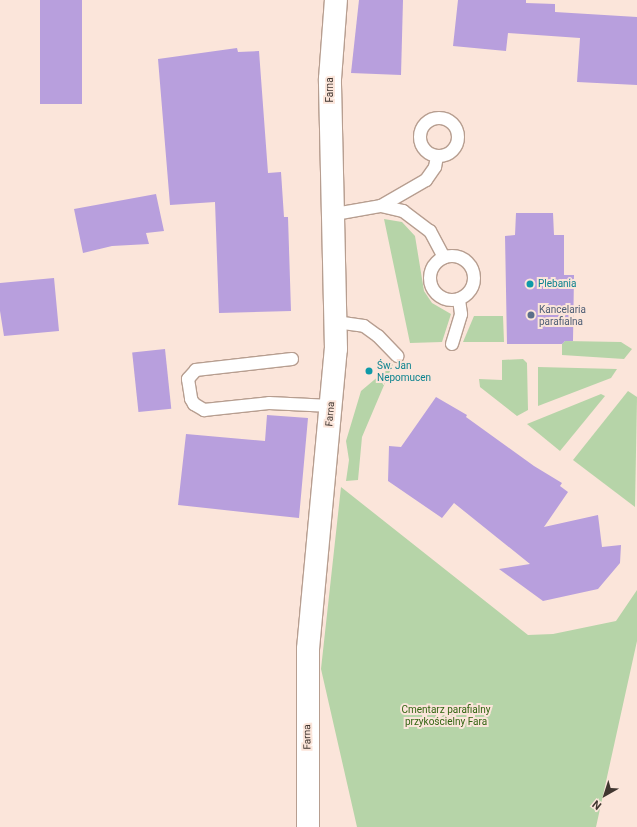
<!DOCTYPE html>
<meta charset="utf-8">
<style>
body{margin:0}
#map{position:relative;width:637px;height:827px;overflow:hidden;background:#fbe5da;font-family:Roboto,sans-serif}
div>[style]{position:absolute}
.green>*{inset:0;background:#b6d4a8}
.building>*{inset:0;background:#b89fdd;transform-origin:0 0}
.roads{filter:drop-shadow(1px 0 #b79e90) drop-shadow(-1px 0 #b79e90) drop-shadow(0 1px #b79e90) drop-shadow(0 -1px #b79e90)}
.service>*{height:12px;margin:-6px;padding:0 6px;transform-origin:6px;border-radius:6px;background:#fff}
.service>.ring{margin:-6px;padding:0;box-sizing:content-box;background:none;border:12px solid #fff;border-radius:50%}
.minor>*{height:22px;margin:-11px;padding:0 11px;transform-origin:11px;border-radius:11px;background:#fff}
.dots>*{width:11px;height:11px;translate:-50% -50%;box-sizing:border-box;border:2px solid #fbe5da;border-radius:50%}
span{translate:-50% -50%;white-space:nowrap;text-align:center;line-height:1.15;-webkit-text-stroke:4px #fbe5da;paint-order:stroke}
.street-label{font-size:10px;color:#403630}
.culture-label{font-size:10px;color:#0d838f}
.left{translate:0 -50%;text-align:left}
.service-label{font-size:10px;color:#4e5e75}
.park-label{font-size:10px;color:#336412}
.north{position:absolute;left:585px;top:775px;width:40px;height:40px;-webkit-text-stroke:3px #fbe5da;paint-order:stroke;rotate:219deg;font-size:11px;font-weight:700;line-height:16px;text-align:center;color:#403630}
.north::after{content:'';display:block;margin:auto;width:14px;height:18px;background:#403630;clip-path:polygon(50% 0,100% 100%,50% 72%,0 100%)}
</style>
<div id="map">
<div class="green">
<i style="clip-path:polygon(384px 219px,402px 222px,415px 236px,424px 291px,432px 303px,451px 314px,442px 342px,410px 343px)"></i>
<i style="clip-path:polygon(474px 316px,503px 316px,504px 342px,463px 342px)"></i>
<i style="clip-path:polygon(565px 341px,621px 342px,632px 349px,624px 359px,562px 355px,562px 344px)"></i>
<i style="clip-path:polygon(523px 359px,527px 363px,528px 410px,517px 416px,480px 387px,479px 379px,502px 380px,502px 360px)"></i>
<i style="clip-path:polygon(393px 364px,362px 437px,358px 480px,346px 481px,349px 460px,346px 441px,361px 391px)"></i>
<i style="clip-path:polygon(538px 367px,617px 369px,611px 378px,538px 406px)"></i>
<i style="clip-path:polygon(628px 391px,637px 397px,635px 507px,573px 460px)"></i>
<i style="clip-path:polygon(601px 394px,605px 396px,560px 451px,527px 424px)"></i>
<i style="clip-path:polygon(341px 487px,528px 635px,553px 634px,616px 621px,637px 590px,637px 641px,596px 827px,357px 827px,321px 669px)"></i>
</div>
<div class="building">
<i style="left:40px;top:0;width:42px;height:104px"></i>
<i style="clip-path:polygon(359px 0,403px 0,401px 75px,351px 73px)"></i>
<i style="clip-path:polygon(458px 0,526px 0,526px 3px,555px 4px,555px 12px,637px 17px,637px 85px,577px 82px,580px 38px,508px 33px,506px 51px,453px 46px)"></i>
<i style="clip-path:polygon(237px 48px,238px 52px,259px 51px,268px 173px,281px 172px,284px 217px,288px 217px,291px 311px,219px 313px,215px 202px,170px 205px,158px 59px)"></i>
<i style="clip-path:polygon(156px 194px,164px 231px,146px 233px,149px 244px,112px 246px,83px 253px,74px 209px)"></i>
<i style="clip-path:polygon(516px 213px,553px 213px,554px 235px,564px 235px,564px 275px,574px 275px,573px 341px,565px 341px,562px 344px,507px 344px,505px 236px,515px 235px)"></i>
<i style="clip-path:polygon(54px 278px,59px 331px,4px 336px,0 311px,0 283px)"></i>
<i style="left:165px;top:349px;width:60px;height:33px;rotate:84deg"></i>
<i style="clip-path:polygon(436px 397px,467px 415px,466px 417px,534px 466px,562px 483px,560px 486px,568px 492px,544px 527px,598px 515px,602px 547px,621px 545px,620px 563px,598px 589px,543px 601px,499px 569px,530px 564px,454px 503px,442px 518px,388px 481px,389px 446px,401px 447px)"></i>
<i style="clip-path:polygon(267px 415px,308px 418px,299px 518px,178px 505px,186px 434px,265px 441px)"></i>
</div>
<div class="roads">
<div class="service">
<i class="ring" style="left:420px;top:118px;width:26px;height:26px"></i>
<i style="left:381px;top:206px;width:52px;rotate:-30deg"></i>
<i style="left:426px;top:180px;width:16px;rotate:-55deg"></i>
<i style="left:435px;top:167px;width:10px;rotate:-79deg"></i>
<i style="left:335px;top:214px;width:47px;rotate:-9.9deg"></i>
<i style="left:381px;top:206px;width:23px;rotate:13deg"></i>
<i style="left:403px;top:211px;width:34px;rotate:37deg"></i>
<i style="left:430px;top:231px;width:30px;rotate:62deg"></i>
<i class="ring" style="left:430px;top:256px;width:32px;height:32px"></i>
<i style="left:336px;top:322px;width:28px;rotate:8deg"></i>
<i style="left:364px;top:326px;width:17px;rotate:36deg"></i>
<i style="left:378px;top:336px;width:28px;rotate:46deg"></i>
<i style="left:452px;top:344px;width:31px;rotate:-73deg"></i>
<i style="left:461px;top:314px;width:15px;rotate:-98deg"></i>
<i style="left:292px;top:359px;width:97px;rotate:173.5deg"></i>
<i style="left:196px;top:370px;width:12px;rotate:132deg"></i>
<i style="left:188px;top:379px;width:20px;rotate:81deg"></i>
<i style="left:191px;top:399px;width:6px;rotate:59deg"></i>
<i style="left:194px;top:404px;width:12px;rotate:31deg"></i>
<i style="left:204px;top:410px;width:65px;rotate:-6.1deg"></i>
<i style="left:269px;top:403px;width:62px;rotate:2.8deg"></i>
</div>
<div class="minor">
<i style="left:308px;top:827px;width:178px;rotate:-90deg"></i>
<i style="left:308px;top:649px;width:301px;rotate:-84.7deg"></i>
<i style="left:336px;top:349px;width:270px;rotate:-91.3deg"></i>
<i style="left:330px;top:79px;width:79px;rotate:-85.7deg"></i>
</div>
</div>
<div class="dots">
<i style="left:530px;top:284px;background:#0f9aa8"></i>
<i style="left:531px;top:315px;background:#5c6f8a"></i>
<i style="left:369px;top:371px;background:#0f9aa8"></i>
</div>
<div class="street-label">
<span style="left:330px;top:90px;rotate:-90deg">Farna</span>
<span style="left:330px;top:414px;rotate:-85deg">Farna</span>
<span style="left:307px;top:737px;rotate:-91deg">Farna</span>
</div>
<div class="culture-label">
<span class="left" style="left:538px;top:284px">Plebania</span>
<span class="left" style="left:377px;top:371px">Św. Jan<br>Nepomucen</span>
</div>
<div class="service-label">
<span class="left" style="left:539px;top:315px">Kancelaria<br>parafialna</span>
</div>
<div class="park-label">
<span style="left:446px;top:715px">Cmentarz parafialny<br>przykościelny Fara</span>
</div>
<div class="north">N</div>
</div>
